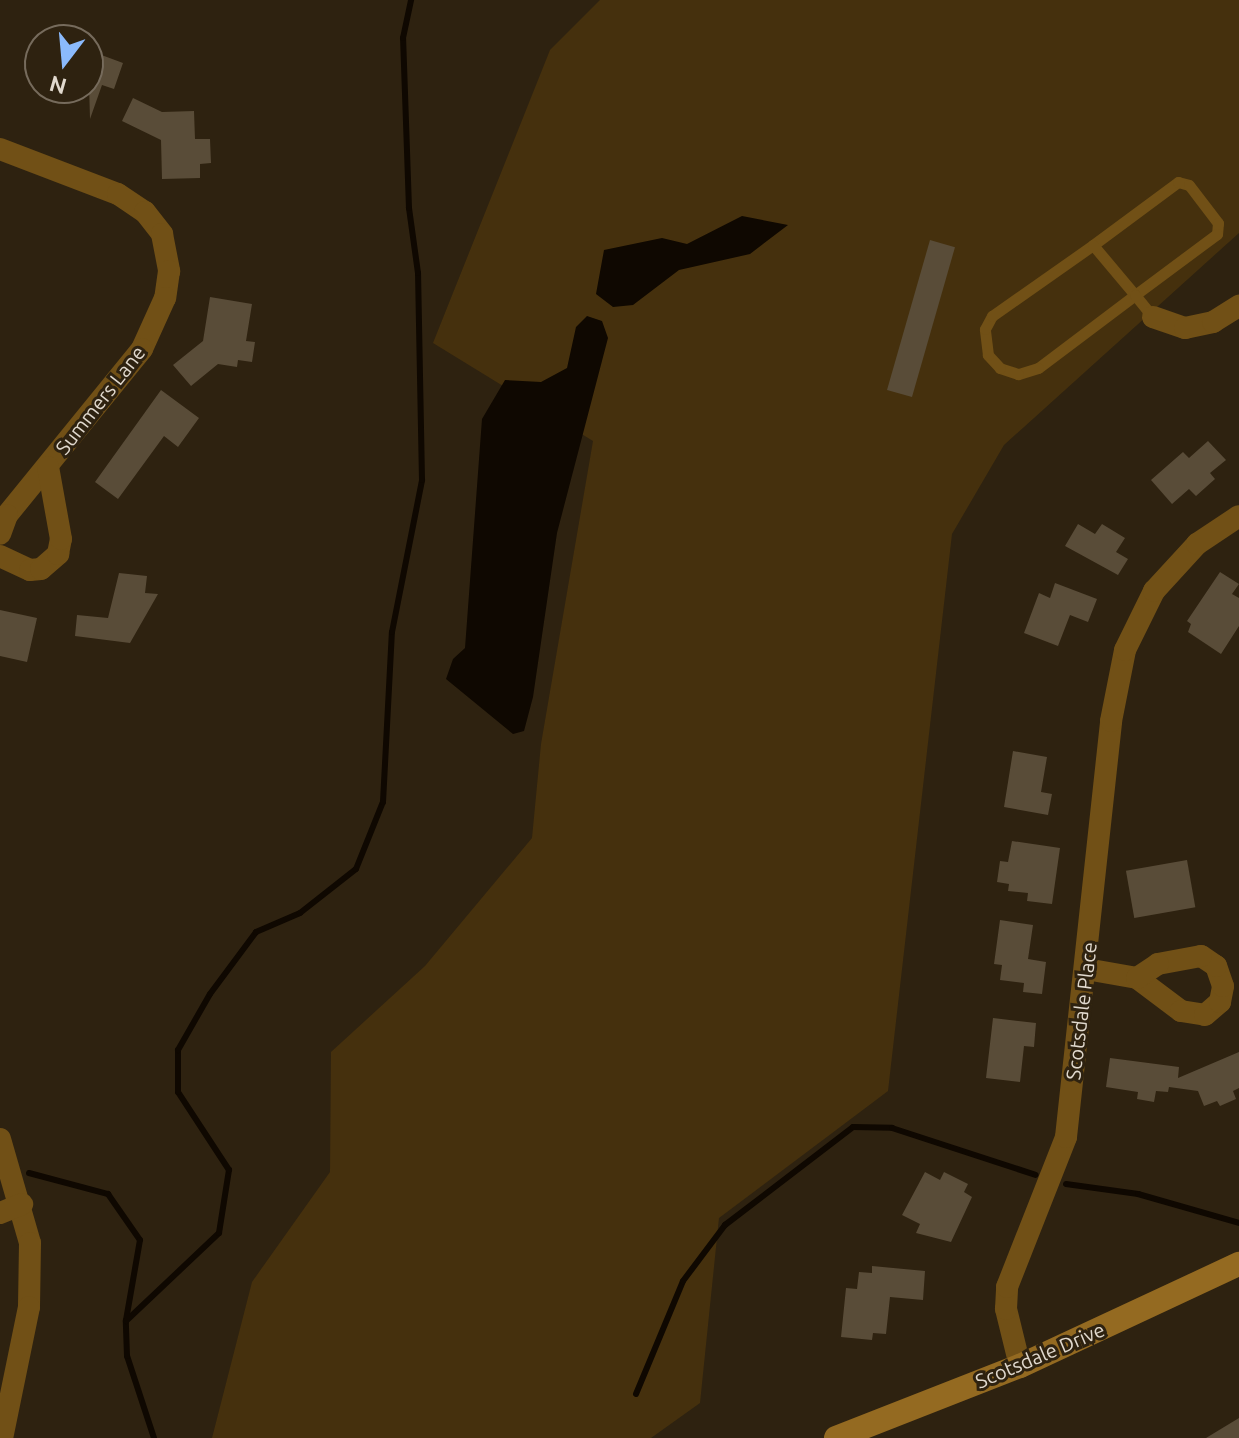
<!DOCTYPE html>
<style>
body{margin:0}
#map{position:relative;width:1239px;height:1438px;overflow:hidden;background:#2e2210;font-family:Ubuntu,sans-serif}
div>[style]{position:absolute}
.green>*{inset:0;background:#45300d}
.water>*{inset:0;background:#0f0801}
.stream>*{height:6px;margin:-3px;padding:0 3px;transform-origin:3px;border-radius:3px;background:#0f0801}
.building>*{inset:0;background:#594c38;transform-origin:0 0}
.lane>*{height:11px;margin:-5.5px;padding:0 5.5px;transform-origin:5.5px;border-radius:5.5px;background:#715016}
.street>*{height:22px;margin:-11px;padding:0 11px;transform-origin:11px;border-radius:11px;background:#715016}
.secondary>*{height:24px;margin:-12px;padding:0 12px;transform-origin:12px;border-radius:12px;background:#946a21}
span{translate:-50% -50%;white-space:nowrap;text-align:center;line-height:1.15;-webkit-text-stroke:6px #2e2210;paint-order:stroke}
.street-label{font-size:20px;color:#e1d9ce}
.north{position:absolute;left:24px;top:24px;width:80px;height:80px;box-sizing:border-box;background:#2e2210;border:2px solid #766b5c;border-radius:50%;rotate:196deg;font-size:22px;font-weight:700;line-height:32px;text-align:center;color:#e1d9ce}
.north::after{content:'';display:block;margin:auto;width:28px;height:36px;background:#8bbafc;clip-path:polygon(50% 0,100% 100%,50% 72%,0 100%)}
</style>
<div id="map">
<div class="green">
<i style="clip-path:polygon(600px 0,1239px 0,1239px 233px,1004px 445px,952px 534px,888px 1091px,719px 1218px,700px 1403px,651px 1438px,212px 1438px,252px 1282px,330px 1172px,331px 1052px,425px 966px,532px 838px,541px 744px,593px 441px,433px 343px,550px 50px)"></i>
</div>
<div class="water">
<i style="clip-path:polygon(742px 216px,788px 225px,750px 254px,679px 270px,633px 305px,613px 307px,596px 294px,604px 250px,662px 238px,687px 244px)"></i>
<i style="clip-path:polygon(587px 316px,602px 321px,608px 338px,557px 533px,533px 697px,524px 731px,513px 734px,446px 679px,453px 659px,465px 648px,482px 419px,505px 380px,541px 382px,567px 368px,576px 327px)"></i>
</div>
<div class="stream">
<i style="left:29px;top:1173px;width:82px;rotate:14.9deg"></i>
<i style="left:108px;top:1194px;width:56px;rotate:55.2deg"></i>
<i style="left:140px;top:1240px;width:81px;rotate:99.9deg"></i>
<i style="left:1066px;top:1184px;width:73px;rotate:7.9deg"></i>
<i style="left:1138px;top:1194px;width:105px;rotate:16deg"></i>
<i style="left:636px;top:1394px;width:122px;rotate:-67.4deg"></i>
<i style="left:683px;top:1281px;width:70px;rotate:-53.1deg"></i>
<i style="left:725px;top:1225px;width:161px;rotate:-37.4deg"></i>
<i style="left:853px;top:1127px;width:39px;rotate:1deg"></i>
<i style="left:892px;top:1128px;width:151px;rotate:18.1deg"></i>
<i style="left:154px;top:1438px;width:86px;rotate:-108.2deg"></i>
<i style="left:127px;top:1356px;width:35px;rotate:-92deg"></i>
<i style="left:126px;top:1321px;width:128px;rotate:-43.4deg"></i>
<i style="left:219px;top:1233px;width:64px;rotate:-81deg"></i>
<i style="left:229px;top:1170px;width:93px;rotate:-123.2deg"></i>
<i style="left:178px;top:1092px;width:42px;rotate:-90deg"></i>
<i style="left:178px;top:1050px;width:64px;rotate:-60.3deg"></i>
<i style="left:210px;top:994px;width:77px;rotate:-53.4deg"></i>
<i style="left:256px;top:932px;width:48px;rotate:-23.4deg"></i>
<i style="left:300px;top:913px;width:71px;rotate:-38.2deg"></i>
<i style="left:356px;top:869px;width:72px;rotate:-68.1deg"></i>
<i style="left:383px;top:802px;width:170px;rotate:-87deg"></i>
<i style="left:392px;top:632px;width:155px;rotate:-78.8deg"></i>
<i style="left:422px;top:480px;width:207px;rotate:-91.1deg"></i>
<i style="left:418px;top:273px;width:66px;rotate:-97.9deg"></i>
<i style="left:409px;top:208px;width:170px;rotate:-92deg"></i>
<i style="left:403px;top:38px;width:39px;rotate:-78deg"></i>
</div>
<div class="building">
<i style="clip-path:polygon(88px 50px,123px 63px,114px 89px,102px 85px,90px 119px)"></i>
<i style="clip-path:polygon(133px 98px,162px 112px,194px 111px,195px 139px,210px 139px,211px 163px,200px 164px,200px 178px,162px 179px,161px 140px,122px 121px)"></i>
<i style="left:930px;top:240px;width:26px;height:156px;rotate:16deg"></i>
<i style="clip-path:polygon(210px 297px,252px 304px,246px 341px,255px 342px,252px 362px,238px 360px,237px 367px,218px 364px,191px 386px,173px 365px,203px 341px)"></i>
<i style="clip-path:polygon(161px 390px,199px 418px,178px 447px,164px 436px,118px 499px,95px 482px)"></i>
<i style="clip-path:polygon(1208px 441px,1226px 460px,1210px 473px,1215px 479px,1196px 496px,1189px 489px,1172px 504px,1151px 480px,1183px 452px,1189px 458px)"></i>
<i style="clip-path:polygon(1078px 524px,1095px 534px,1102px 524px,1125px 538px,1116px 552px,1128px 559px,1118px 575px,1065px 546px)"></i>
<i style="clip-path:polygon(1220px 572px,1239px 584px,1232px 594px,1239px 598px,1239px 626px,1221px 654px,1188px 632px,1191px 624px,1187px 621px)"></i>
<i style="clip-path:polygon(119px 573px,147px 576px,145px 593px,158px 594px,130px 643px,75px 636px,77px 615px,108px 618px)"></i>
<i style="clip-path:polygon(1055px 583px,1097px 599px,1088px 622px,1070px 615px,1058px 646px,1024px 633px,1039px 593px,1050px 598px)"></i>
<i style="clip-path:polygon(0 610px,37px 618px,27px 662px,0 656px)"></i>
<i style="clip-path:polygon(1013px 751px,1047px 757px,1041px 792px,1052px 794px,1048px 815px,1004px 807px)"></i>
<i style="clip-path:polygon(1012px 841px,1060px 848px,1052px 904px,1027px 901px,1028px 893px,1008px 891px,1009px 884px,997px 882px,1000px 861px,1008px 862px)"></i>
<i style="left:1187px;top:860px;width:48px;height:62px;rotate:80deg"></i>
<i style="clip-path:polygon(1000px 920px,1033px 925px,1028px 959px,1046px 962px,1042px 994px,1023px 992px,1024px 983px,1000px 980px,1002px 965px,994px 964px)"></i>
<i style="clip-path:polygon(993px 1018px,1036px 1023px,1034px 1047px,1024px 1046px,1020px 1082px,986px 1078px)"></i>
<i style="clip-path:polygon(1239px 1052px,1239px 1088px,1233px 1091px,1236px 1099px,1220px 1106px,1217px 1101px,1204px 1106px,1198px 1091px,1169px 1087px,1168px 1092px,1156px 1091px,1154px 1102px,1137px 1099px,1138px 1092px,1106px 1087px,1110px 1058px,1179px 1067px,1178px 1078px)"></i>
<i style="clip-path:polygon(925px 1172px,940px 1180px,944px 1172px,968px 1184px,964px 1192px,972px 1197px,951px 1242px,916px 1233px,920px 1224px,902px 1215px)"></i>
<i style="clip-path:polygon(872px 1266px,925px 1271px,923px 1300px,890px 1297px,886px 1334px,873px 1333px,872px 1340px,841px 1337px,846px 1288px,857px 1289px,859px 1272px,872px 1273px)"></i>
<i style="clip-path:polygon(1239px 1418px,1239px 1438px,1206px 1438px)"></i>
</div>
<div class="lane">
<i style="left:1093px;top:245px;width:106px;rotate:-36.5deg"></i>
<i style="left:1178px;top:182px;width:11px;rotate:15deg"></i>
<i style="left:1189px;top:185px;width:48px;rotate:52.7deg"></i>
<i style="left:1218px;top:223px;width:11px;rotate:95deg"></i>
<i style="left:1217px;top:234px;width:102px;rotate:143.4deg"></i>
<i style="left:1135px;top:295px;width:121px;rotate:143deg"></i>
<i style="left:1038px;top:368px;width:21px;rotate:163deg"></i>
<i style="left:1018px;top:374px;width:19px;rotate:-162deg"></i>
<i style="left:1000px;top:368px;width:18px;rotate:-133deg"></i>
<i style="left:988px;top:355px;width:26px;rotate:-97deg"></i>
<i style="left:985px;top:329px;width:15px;rotate:-62deg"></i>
<i style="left:992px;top:316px;width:123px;rotate:-35.1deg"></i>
<i style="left:1093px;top:245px;width:65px;rotate:50deg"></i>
<i style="left:1135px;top:295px;width:28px;rotate:51deg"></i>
</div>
<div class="street">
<i style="left:0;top:149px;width:126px;rotate:20.9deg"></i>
<i style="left:118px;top:194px;width:32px;rotate:34deg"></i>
<i style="left:145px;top:212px;width:28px;rotate:52deg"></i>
<i style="left:162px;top:234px;width:38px;rotate:79deg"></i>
<i style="left:169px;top:271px;width:27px;rotate:98deg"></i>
<i style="left:165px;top:298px;width:56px;rotate:114.3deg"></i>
<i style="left:142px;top:349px;width:214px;rotate:129.1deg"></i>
<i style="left:7px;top:515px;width:20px;rotate:110deg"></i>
<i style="left:1153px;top:317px;width:34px;rotate:19deg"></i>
<i style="left:1185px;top:328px;width:29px;rotate:-12deg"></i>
<i style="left:1213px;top:322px;width:31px;rotate:-32deg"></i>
<i style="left:0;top:556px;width:33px;rotate:25deg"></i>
<i style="left:30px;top:570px;width:11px;rotate:-5deg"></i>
<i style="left:41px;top:569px;width:23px;rotate:-41deg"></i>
<i style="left:58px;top:554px;width:15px;rotate:-79deg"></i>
<i style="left:61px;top:539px;width:73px;rotate:-100.2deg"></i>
<i style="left:1086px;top:969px;width:52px;rotate:10deg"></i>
<i style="left:1137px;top:978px;width:55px;rotate:36.9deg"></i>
<i style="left:1181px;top:1011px;width:24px;rotate:9deg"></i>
<i style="left:1205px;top:1015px;width:20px;rotate:-41deg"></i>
<i style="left:1220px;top:1002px;width:16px;rotate:-79deg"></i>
<i style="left:1223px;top:986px;width:21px;rotate:-109deg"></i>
<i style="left:1216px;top:966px;width:18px;rotate:-146deg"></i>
<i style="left:1201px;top:956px;width:44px;rotate:169.5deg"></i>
<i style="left:1158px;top:964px;width:25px;rotate:146deg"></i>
<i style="left:0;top:1139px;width:108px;rotate:73.9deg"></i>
<i style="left:30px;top:1243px;width:64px;rotate:90.9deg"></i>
<i style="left:29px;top:1307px;width:134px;rotate:101.6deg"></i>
<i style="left:0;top:1213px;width:24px;rotate:-22deg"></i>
<i style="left:1020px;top:1366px;width:59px;rotate:-103.8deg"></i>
<i style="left:1006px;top:1309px;width:22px;rotate:-87deg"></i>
<i style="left:1007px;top:1287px;width:161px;rotate:-68.5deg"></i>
<i style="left:1066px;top:1137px;width:418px;rotate:-83.8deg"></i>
<i style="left:1111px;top:721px;width:72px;rotate:-78.8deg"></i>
<i style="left:1125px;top:650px;width:66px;rotate:-63.8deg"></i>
<i style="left:1154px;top:591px;width:64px;rotate:-47.5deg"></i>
<i style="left:1197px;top:544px;width:50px;rotate:-33.7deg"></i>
</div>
<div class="secondary">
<i style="left:836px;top:1438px;width:198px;rotate:-21.4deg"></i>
<i style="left:1020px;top:1366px;width:242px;rotate:-25deg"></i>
</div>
<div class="street-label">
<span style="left:100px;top:400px;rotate:-52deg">Summers Lane</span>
<span style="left:1081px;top:1011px;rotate:-83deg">Scotsdale Place</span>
<span style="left:1040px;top:1355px;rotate:-23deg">Scotsdale Drive</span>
</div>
<div class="north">N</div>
</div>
